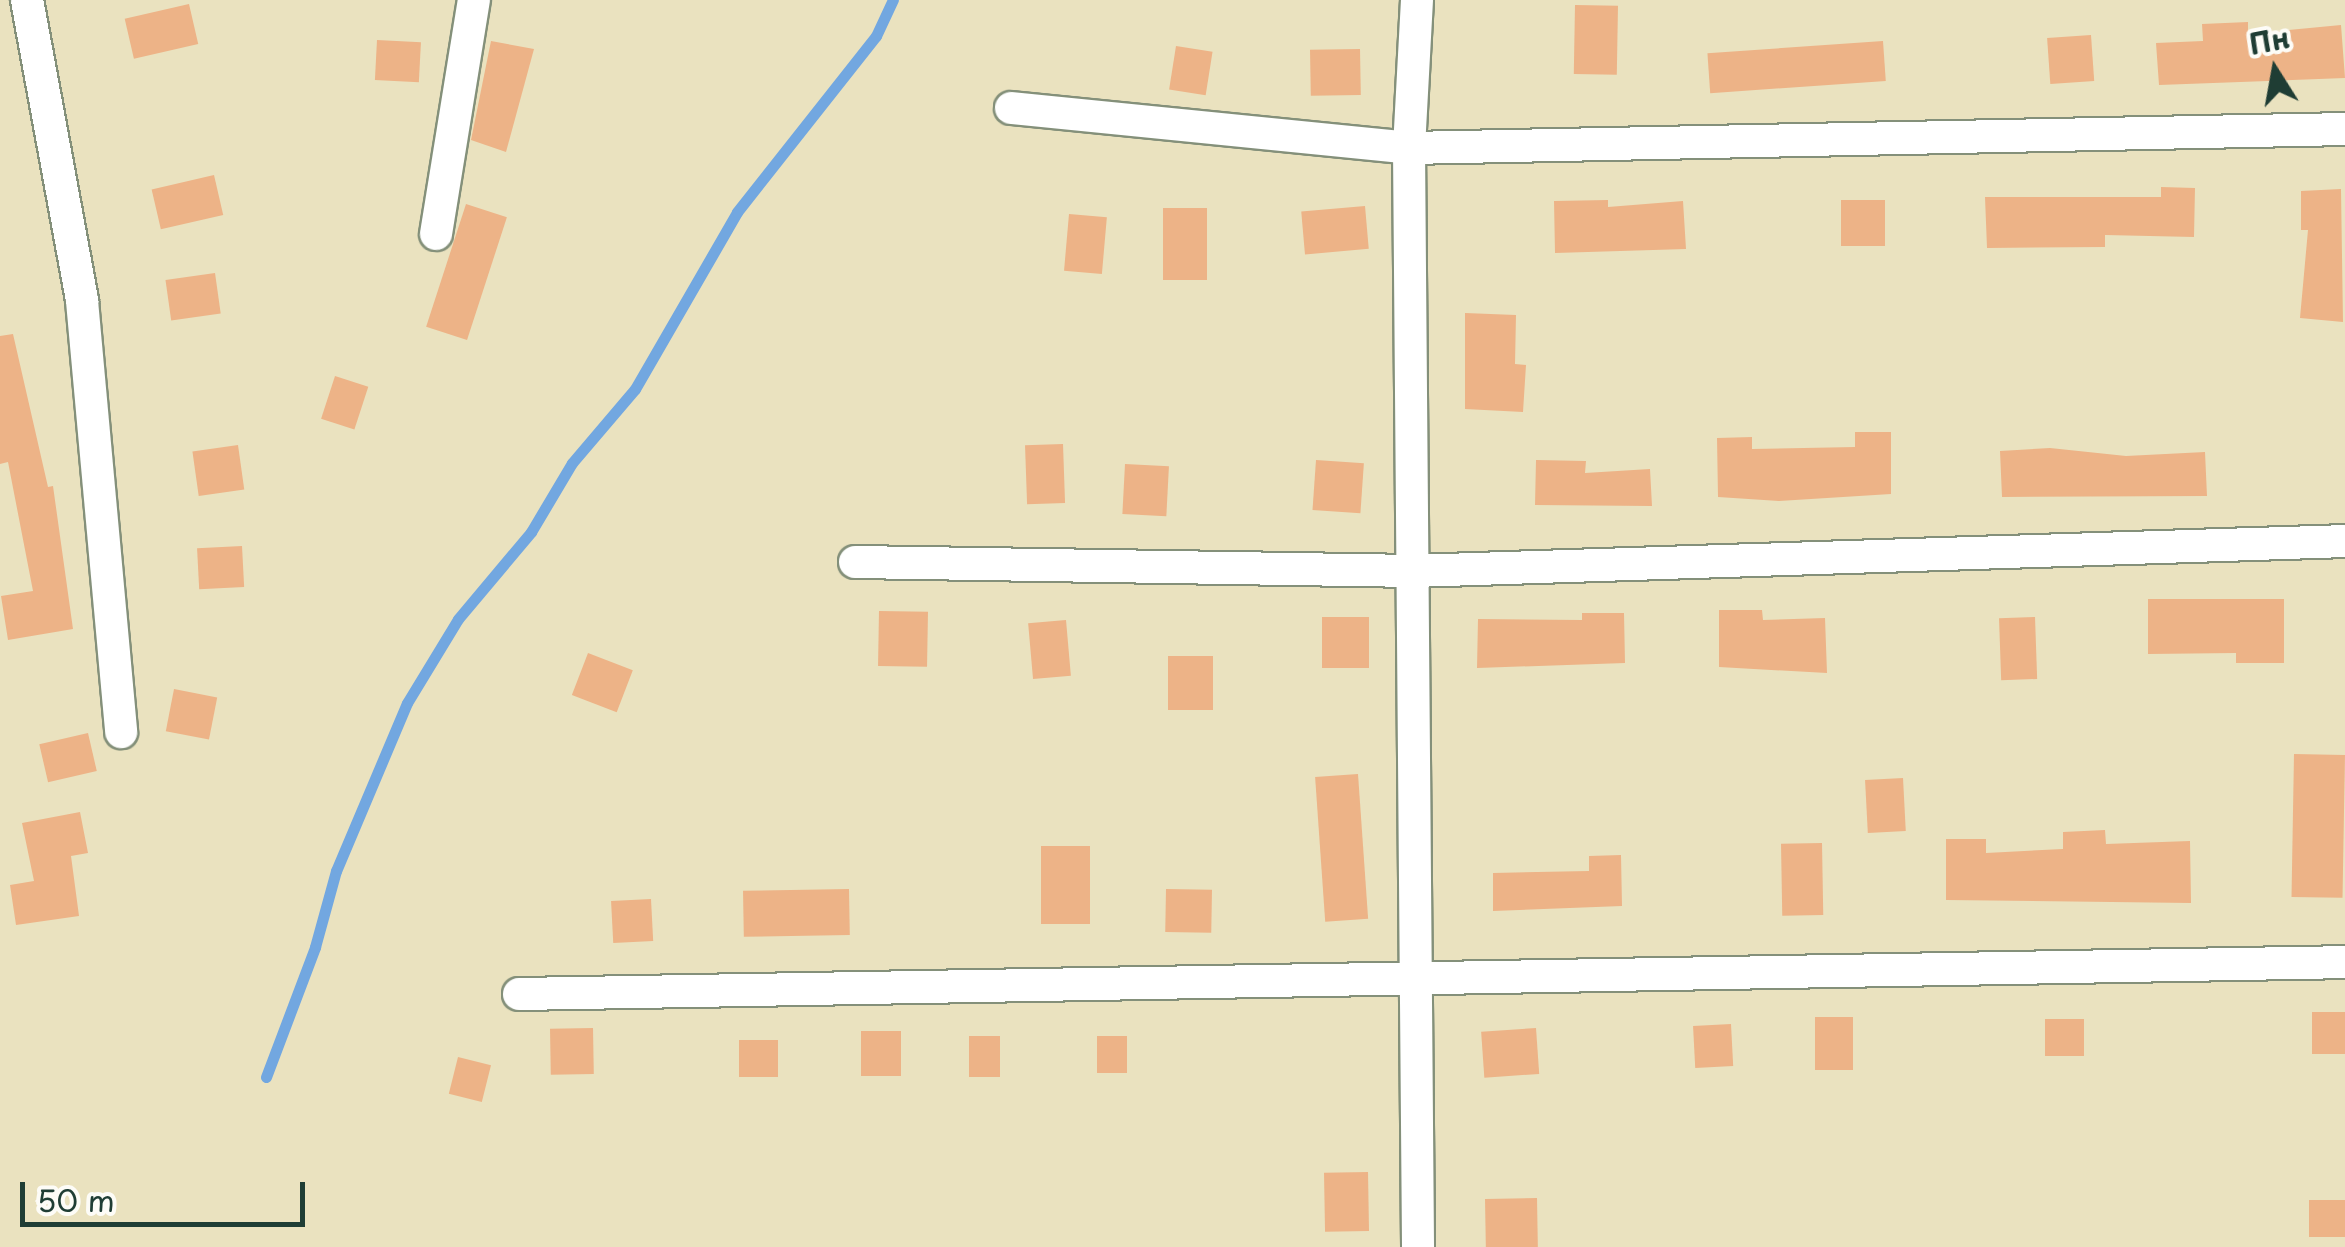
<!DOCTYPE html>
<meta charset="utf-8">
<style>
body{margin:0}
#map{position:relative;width:2345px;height:1247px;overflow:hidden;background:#eae2bf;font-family:"Playpen Sans",sans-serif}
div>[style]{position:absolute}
.stream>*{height:11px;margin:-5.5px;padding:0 5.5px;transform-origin:5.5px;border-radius:5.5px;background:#72a7e0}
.building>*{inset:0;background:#edb387;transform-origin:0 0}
.roads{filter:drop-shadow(2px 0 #84907a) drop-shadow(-2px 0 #84907a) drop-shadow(0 2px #84907a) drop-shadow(0 -2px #84907a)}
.street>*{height:32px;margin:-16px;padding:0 16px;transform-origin:16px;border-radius:16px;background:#fff}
span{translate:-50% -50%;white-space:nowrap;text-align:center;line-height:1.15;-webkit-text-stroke:8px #fdfcf7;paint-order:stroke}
.north{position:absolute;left:2225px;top:20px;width:100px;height:100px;-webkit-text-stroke:8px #fdfcf7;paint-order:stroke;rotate:349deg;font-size:28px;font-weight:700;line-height:40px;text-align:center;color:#1f3d34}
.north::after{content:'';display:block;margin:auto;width:35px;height:45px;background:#1f3d34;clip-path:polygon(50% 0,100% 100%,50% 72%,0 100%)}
.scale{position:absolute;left:20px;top:1182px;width:285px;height:45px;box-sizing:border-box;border:5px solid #1f3d34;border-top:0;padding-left:12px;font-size:30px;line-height:35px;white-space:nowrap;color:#1f3d34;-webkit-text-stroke:8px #fdfcf7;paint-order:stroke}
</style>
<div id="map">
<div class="stream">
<i style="left:266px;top:1077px;width:139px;rotate:-69.3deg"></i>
<i style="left:315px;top:947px;width:79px;rotate:-74.6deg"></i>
<i style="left:336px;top:871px;width:182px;rotate:-67.1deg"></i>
<i style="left:407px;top:703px;width:98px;rotate:-58.7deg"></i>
<i style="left:458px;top:619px;width:114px;rotate:-50deg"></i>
<i style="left:531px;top:532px;width:80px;rotate:-59.3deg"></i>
<i style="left:572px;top:463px;width:97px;rotate:-49.6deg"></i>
<i style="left:635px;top:389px;width:204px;rotate:-60deg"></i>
<i style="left:737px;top:212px;width:224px;rotate:-51.7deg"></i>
<i style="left:876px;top:36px;width:40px;rotate:-65deg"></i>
</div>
<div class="building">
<i style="left:189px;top:4px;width:41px;height:66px;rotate:77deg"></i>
<i style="left:1575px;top:5px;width:43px;height:69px;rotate:1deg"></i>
<i style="clip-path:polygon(2248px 22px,2248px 34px,2341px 25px,2345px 78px,2159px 85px,2156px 43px,2203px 41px,2202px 24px)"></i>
<i style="left:2091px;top:35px;width:46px;height:44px;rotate:86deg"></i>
<i style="left:377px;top:40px;width:44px;height:40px;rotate:3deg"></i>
<i style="clip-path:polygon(491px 41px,534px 49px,506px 152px,471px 140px)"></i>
<i style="left:1883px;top:41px;width:40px;height:176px;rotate:86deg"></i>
<i style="left:1176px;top:46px;width:37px;height:44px;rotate:9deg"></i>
<i style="left:1360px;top:49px;width:46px;height:50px;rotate:89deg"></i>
<i style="left:214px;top:175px;width:41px;height:64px;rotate:77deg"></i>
<i style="clip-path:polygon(2161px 187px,2195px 188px,2194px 237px,2105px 235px,2105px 247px,1987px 248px,1985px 197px,2161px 197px)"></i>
<i style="clip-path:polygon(2341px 189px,2343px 322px,2300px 318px,2308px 230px,2301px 230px,2301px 191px)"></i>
<i style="clip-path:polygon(1608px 200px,1608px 207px,1683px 201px,1686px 249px,1555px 253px,1554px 201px)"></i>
<i style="left:1841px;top:200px;width:44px;height:46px"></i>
<i style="left:466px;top:204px;width:43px;height:129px;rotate:18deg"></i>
<i style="left:1365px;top:206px;width:43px;height:64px;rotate:85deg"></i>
<i style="left:1163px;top:208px;width:44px;height:72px"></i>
<i style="left:1069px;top:214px;width:38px;height:57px;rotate:5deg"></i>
<i style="left:215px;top:273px;width:41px;height:50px;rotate:82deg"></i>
<i style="clip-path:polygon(1465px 313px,1516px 315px,1515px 364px,1526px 365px,1523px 412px,1465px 409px)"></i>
<i style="clip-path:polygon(13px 334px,48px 487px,53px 486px,73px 629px,8px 640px,1px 596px,33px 591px,8px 462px,0 464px,0 336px)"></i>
<i style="left:335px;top:376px;width:35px;height:45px;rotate:18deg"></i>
<i style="clip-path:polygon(1855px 432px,1891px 432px,1891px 494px,1779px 501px,1718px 497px,1717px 438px,1752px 437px,1752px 449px,1855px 447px)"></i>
<i style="left:1063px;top:444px;width:59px;height:38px;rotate:88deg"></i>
<i style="left:238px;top:445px;width:45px;height:46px;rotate:82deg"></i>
<i style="clip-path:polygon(2050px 448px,2126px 456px,2205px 452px,2207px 496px,2002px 497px,2000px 451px)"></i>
<i style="left:1316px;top:460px;width:48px;height:50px;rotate:4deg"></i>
<i style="clip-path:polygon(1536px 460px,1586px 461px,1585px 473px,1650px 469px,1652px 506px,1535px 505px)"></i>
<i style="left:1125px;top:464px;width:44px;height:50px;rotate:3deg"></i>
<i style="left:242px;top:546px;width:41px;height:45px;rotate:87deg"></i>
<i style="clip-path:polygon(2148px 599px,2284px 599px,2284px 663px,2236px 663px,2236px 653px,2148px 654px)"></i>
<i style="clip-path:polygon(1719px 610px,1762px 610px,1763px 620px,1825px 618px,1827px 673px,1719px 667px)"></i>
<i style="left:879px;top:611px;width:49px;height:55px;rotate:1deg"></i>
<i style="clip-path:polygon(1582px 613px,1624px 613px,1625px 663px,1477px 668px,1478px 619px,1582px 620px)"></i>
<i style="left:1322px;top:617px;width:47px;height:51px"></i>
<i style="left:2035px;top:617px;width:62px;height:36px;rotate:88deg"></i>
<i style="left:1066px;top:620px;width:56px;height:38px;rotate:85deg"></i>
<i style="left:588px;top:653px;width:48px;height:45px;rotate:21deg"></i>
<i style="left:1168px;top:656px;width:45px;height:54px"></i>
<i style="left:174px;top:689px;width:44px;height:43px;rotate:11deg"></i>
<i style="left:88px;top:733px;width:39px;height:50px;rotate:77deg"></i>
<i style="left:2294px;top:754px;width:51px;height:143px;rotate:1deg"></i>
<i style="left:1358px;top:774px;width:145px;height:43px;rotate:86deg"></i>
<i style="left:1903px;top:778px;width:53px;height:38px;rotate:87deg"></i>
<i style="clip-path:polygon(80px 812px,88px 853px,71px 856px,79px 916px,16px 925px,10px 885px,34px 881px,22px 823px)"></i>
<i style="clip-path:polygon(2105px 830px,2106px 844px,2190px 841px,2191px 903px,1946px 900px,1946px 839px,1986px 839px,1986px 853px,2063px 849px,2063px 832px)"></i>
<i style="left:1822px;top:843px;width:72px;height:41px;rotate:89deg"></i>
<i style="left:1041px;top:846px;width:49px;height:78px"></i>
<i style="clip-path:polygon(1621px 855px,1622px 906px,1493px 911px,1493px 873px,1589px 871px,1589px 856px)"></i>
<i style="left:849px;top:889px;width:46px;height:106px;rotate:89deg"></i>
<i style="left:1166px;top:889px;width:46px;height:43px;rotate:1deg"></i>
<i style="left:651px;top:899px;width:42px;height:40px;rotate:87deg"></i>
<i style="left:2345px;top:1012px;width:42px;height:33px;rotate:90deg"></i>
<i style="left:1815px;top:1017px;width:38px;height:53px"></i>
<i style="left:2084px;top:1019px;width:37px;height:39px;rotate:90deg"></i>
<i style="left:1731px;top:1024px;width:42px;height:38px;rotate:87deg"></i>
<i style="left:593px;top:1028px;width:46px;height:43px;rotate:89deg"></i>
<i style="left:1536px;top:1028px;width:46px;height:55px;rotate:86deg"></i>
<i style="left:861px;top:1031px;width:40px;height:45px"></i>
<i style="left:969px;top:1036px;width:31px;height:41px"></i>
<i style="left:1097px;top:1036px;width:30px;height:37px"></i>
<i style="left:739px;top:1040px;width:39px;height:37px"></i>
<i style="left:458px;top:1057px;width:34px;height:38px;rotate:14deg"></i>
<i style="left:1368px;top:1172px;width:59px;height:44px;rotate:89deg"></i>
<i style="left:1537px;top:1198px;width:49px;height:52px;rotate:89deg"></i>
<i style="left:2309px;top:1200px;width:36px;height:37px"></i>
</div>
<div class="roads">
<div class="street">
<i style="left:27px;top:0;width:306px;rotate:79.6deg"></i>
<i style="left:82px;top:301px;width:433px;rotate:84.8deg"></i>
<i style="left:1417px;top:0;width:148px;rotate:93.1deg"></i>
<i style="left:1409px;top:148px;width:1099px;rotate:89.53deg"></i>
<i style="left:1011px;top:108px;width:400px;rotate:5.7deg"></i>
<i style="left:1409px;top:148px;width:936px;rotate:-1.16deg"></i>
<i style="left:436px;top:234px;width:237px;rotate:-80.8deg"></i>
<i style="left:855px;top:562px;width:558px;rotate:0.92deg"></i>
<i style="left:1413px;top:571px;width:932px;rotate:-1.84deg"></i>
<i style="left:519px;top:994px;width:1826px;rotate:-1deg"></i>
</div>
</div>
<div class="north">Пн</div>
<div class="scale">50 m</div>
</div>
